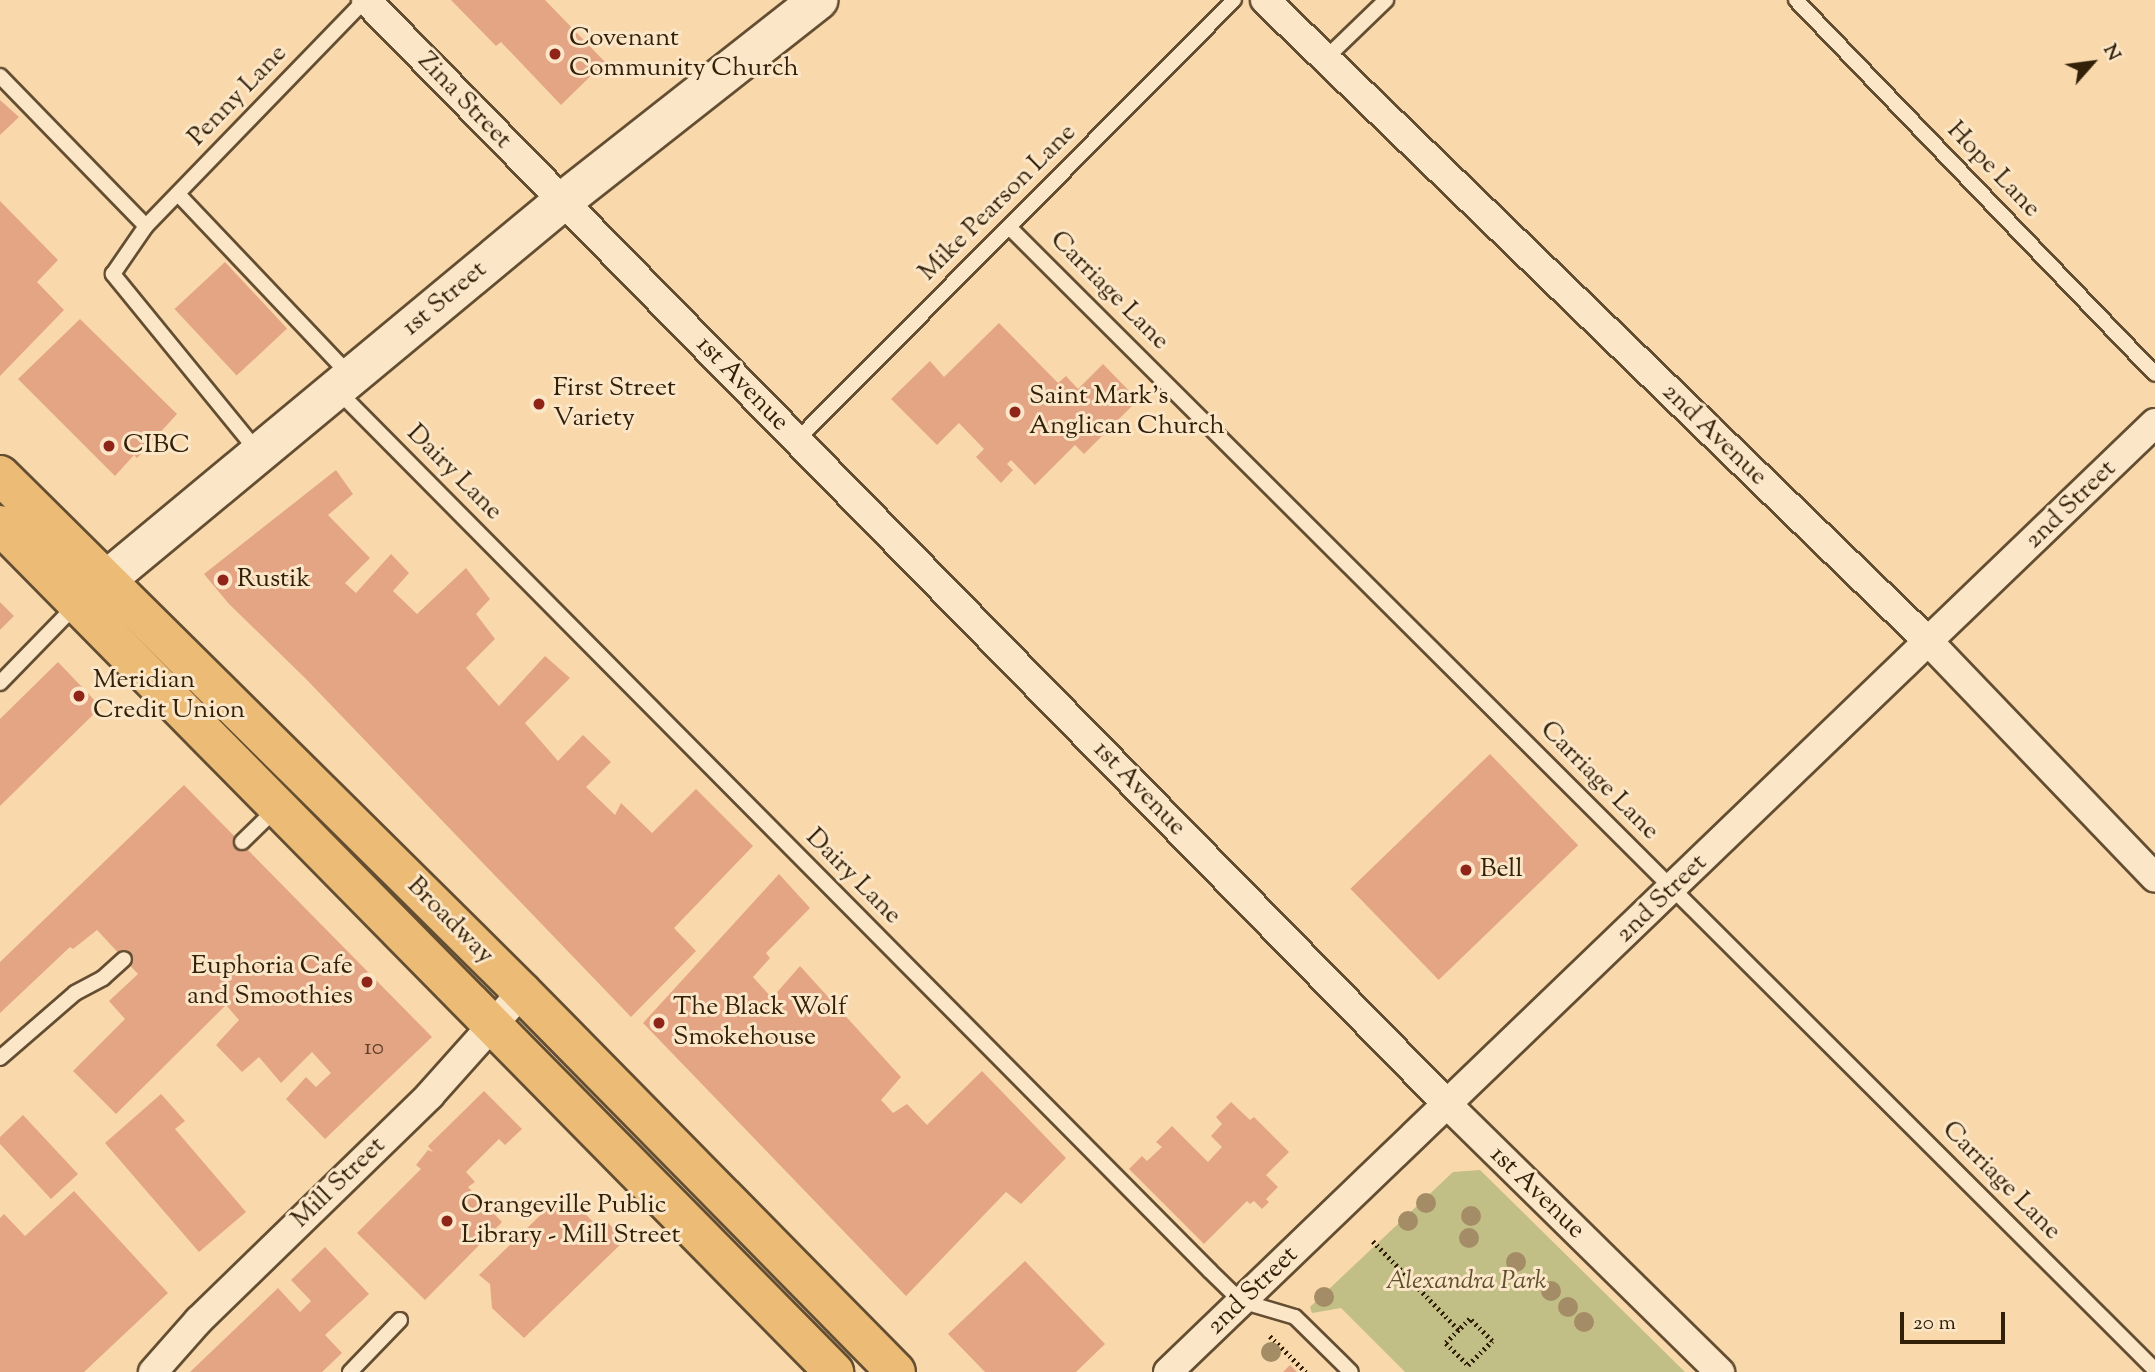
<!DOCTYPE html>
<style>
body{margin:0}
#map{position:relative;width:2155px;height:1372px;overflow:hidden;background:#f9d9ab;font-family:"Sorts Mill Goudy",serif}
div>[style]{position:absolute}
.green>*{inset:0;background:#c1be86}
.building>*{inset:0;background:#e4a585;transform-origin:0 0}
.path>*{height:4.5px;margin-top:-2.25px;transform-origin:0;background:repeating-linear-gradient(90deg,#332009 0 2px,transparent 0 5.5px)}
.roads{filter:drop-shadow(2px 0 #644e32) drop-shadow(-2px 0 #644e32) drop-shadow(0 2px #644e32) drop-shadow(0 -2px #644e32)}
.lane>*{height:14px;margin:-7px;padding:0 7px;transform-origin:7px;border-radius:7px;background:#fbe6c8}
.street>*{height:28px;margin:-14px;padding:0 14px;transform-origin:14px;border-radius:14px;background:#fbe6c8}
.secondary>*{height:38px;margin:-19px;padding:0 19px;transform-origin:19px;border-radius:19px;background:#fbe6c8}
.primary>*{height:38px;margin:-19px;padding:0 19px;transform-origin:19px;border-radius:19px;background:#ecbc76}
.trees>*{width:20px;height:20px;margin:-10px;border-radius:50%;background:#a48d66}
.dots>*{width:19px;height:19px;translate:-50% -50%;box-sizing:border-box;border:4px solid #fbe6c8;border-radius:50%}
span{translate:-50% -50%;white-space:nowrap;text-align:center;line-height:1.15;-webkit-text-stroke:6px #fbe6c8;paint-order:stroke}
.number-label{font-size:23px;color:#5f4128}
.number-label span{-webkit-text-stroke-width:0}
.poi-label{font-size:26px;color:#332009}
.left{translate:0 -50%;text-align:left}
.right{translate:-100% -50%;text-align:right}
.street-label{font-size:26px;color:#332009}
.park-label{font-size:26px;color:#5e4f2e;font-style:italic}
.north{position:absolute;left:2057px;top:28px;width:70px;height:70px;-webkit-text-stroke:5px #fbe6c8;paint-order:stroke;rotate:62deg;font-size:19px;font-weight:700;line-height:28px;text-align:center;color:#332009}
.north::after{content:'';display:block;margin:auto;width:24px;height:32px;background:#332009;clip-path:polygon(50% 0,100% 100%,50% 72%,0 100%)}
.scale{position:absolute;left:1900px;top:1312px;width:105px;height:32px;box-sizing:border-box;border:4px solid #332009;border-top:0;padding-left:9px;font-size:21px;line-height:24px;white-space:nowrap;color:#332009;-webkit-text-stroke:5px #fbe6c8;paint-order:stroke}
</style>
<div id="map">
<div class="green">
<i style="clip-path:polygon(1480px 1170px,1685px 1372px,1405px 1372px,1341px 1308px,1312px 1313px,1310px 1307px,1453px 1172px)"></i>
</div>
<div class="building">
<i style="clip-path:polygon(451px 0,545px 0,605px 62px,561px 105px,501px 42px,496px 46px)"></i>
<i style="clip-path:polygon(0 100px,19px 117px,0 135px)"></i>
<i style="clip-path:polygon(0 201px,58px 260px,37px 282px,64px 310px,0 376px)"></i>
<i style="left:225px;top:262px;width:91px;height:69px;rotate:47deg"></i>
<i style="clip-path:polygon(80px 319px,177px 414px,137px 458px,134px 455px,115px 476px,18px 379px)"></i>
<i style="clip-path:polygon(999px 323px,1058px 383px,1066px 376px,1078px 389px,1103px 364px,1138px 400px,1084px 454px,1075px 445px,1035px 485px,1011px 460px,1007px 464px,1013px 470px,1001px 483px,976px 457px,984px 449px,959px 423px,937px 445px,891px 399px,930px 361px,944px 377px)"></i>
<i style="clip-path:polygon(336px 470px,353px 494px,328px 515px,370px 558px,345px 583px,356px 593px,391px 554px,409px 573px,393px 591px,417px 614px,466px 568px,490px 599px,476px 614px,495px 639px,466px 668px,499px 706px,545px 656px,570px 678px,525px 723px,558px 761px,583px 735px,611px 762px,586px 787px,615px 815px,621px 803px,652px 833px,696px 789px,753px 846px,674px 928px,696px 951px,631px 1017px,305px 678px,229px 604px,204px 574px)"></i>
<i style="clip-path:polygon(0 602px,14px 616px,0 630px)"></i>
<i style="clip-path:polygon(58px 662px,101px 707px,0 806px,0 719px)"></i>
<i style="left:1490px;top:754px;width:127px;height:194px;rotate:46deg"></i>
<i style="clip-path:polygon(184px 785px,432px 1037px,325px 1139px,286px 1099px,306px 1077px,316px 1087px,331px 1073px,312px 1052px,281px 1083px,259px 1057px,242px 1072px,216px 1045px,239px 1020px,226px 1005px,116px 1114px,73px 1071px,125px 1019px,109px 1001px,138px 974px,97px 930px,73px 949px,70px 947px,0 1013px,0 962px)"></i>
<i style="clip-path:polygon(779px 874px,810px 908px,766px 953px,770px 958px,753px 977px,772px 998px,800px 966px,901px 1077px,881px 1100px,893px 1113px,907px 1104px,927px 1125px,982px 1071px,1066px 1158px,1021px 1204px,1006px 1192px,906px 1296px,643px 1023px)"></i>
<i style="clip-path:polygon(484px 1091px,522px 1129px,505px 1145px,499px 1139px,466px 1172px,475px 1182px,468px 1187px,502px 1222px,425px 1300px,357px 1233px,421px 1169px,416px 1165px,428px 1150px,433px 1152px,428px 1146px)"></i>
<i style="clip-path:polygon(161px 1094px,185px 1121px,175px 1129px,246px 1212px,199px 1252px,105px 1143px)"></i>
<i style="clip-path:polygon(1231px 1102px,1250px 1120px,1254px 1117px,1289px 1152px,1266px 1175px,1278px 1187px,1266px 1199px,1269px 1202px,1262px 1209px,1254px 1201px,1250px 1204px,1247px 1201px,1204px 1244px,1129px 1169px,1142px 1156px,1147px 1161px,1162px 1147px,1156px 1142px,1172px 1126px,1208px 1162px,1222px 1147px,1211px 1136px,1222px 1124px,1216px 1117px)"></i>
<i style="clip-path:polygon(23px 1115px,78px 1174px,51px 1199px,0 1144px,0 1137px)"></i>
<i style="clip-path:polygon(74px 1191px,168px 1293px,84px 1372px,0 1372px,0 1218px,4px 1214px,25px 1236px)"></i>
<i style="clip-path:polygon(564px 1192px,600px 1229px,606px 1221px,625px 1240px,524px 1338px,492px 1308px,490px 1284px,479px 1275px)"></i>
<i style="clip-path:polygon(325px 1247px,369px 1294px,325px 1335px,342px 1353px,322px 1372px,190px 1372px,278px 1288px,300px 1312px,311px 1301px,291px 1280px)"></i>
<i style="clip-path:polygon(1025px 1261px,1105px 1344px,1076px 1372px,985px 1372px,948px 1334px)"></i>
<i style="clip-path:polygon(1290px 1365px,1297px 1372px,1283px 1372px)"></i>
</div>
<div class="path">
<i style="left:1373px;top:1241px;width:124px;rotate:46deg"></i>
<i style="left:1459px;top:1330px;width:18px;rotate:135deg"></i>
<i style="left:1446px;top:1343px;width:31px;rotate:45deg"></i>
<i style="left:1468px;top:1365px;width:34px;rotate:-45deg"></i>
<i style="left:1492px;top:1341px;width:31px;rotate:-135deg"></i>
<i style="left:1470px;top:1319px;width:16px;rotate:135deg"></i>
<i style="left:1270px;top:1336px;width:51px;rotate:45deg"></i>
</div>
<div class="roads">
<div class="lane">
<i style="left:1796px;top:0;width:518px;rotate:46.17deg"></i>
<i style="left:1325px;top:59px;width:85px;rotate:-44deg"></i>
<i style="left:0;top:76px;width:209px;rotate:45.8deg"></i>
<i style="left:178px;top:194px;width:250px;rotate:46.5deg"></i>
<i style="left:1009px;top:227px;width:1619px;rotate:44.92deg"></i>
<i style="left:337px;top:390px;width:1240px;rotate:45.26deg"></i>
<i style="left:1210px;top:1271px;width:43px;rotate:44.1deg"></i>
<i style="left:1241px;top:1301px;width:56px;rotate:16.5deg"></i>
<i style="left:1295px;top:1317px;width:78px;rotate:44.5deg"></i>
<i style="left:797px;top:440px;width:620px;rotate:-45.2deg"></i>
<i style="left:258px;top:452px;width:230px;rotate:-129.2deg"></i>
<i style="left:113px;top:274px;width:58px;rotate:-55.5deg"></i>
<i style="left:146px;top:226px;width:315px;rotate:-45.9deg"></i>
<i style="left:0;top:683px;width:109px;rotate:-45.7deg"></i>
<i style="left:242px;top:842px;width:50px;rotate:-44.2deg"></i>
<i style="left:0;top:1058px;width:99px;rotate:-40.9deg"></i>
<i style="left:75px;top:993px;width:32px;rotate:-28deg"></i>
<i style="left:103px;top:978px;width:28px;rotate:-42deg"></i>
<i style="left:350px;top:1372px;width:72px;rotate:-46.1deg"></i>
</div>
<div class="street">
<i style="left:366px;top:0;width:1545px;rotate:45.6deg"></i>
<i style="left:1447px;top:1104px;width:383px;rotate:44.5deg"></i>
<i style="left:1265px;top:0;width:925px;rotate:44.04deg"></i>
<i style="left:1930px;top:643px;width:325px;rotate:46.2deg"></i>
<i style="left:153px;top:1372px;width:69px;rotate:-48.5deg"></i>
<i style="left:199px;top:1320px;width:322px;rotate:-44.2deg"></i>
<i style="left:430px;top:1095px;width:138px;rotate:-48.2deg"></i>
<i style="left:1168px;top:1372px;width:1369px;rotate:-43.88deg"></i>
</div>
<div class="secondary">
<i style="left:81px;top:601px;width:626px;rotate:-39.69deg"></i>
<i style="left:563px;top:201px;width:325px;rotate:-38.2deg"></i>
</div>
<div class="primary">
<i style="left:0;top:475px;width:735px;rotate:44.72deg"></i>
<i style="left:522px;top:992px;width:533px;rotate:45.46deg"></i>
<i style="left:0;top:525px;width:1189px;rotate:45.44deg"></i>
</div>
</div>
<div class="trees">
<i style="left:1426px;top:1203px"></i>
<i style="left:1471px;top:1216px"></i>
<i style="left:1408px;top:1221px"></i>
<i style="left:1469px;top:1238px"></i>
<i style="left:1516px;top:1262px"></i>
<i style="left:1551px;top:1291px"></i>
<i style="left:1324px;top:1297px"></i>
<i style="left:1568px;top:1307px"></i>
<i style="left:1584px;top:1322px"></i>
<i style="left:1271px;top:1352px"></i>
</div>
<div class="dots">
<i style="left:555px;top:54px;background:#8f2418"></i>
<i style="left:539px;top:404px;background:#8f2418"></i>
<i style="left:1015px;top:412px;background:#8f2418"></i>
<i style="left:109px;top:446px;background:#8f2418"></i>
<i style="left:223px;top:580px;background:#8f2418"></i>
<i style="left:79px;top:696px;background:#8f2418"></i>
<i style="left:1466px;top:870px;background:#8f2418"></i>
<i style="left:367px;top:982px;background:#8f2418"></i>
<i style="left:659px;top:1023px;background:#8f2418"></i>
<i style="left:447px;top:1221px;background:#8f2418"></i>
</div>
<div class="number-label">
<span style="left:374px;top:1049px">10</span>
</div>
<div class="poi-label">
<span class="left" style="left:569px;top:54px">Covenant<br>Community Church</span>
<span class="left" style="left:553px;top:404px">First Street<br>Variety</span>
<span class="left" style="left:1029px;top:412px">Saint Mark's<br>Anglican Church</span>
<span class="left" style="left:123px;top:446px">CIBC</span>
<span class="left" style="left:237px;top:580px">Rustik</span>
<span class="left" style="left:93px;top:696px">Meridian<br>Credit Union</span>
<span class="left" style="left:1480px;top:870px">Bell</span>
<span class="right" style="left:353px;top:982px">Euphoria Cafe<br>and Smoothies</span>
<span class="left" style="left:673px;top:1023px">The Black Wolf<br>Smokehouse</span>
<span class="left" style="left:461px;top:1221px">Orangeville Public<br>Library - Mill Street</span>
</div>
<div class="street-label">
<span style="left:238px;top:96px;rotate:-46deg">Penny Lane</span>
<span style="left:464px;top:101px;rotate:46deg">Zina Street</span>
<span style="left:1993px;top:170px;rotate:46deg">Hope Lane</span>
<span style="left:998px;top:203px;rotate:-45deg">Mike Pearson Lane</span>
<span style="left:1109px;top:291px;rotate:45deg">Carriage Lane</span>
<span style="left:445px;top:299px;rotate:-40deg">1st Street</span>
<span style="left:742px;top:384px;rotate:46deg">1st Avenue</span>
<span style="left:1714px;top:435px;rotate:44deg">2nd Avenue</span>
<span style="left:454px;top:473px;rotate:45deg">Dairy Lane</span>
<span style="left:2071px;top:505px;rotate:-44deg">2nd Street</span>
<span style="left:1599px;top:781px;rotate:45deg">Carriage Lane</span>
<span style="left:1139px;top:789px;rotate:46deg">1st Avenue</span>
<span style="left:853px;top:877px;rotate:45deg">Dairy Lane</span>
<span style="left:1662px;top:899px;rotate:-44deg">2nd Street</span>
<span style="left:450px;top:921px;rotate:45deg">Broadway</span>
<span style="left:2001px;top:1181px;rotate:45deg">Carriage Lane</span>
<span style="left:339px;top:1183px;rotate:-44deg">Mill Street</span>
<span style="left:1537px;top:1193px;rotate:44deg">1st Avenue</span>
<span style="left:1253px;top:1291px;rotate:-44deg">2nd Street</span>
</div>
<div class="park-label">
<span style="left:1466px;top:1282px">Alexandra Park</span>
</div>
<div class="north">N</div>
<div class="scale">20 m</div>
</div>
